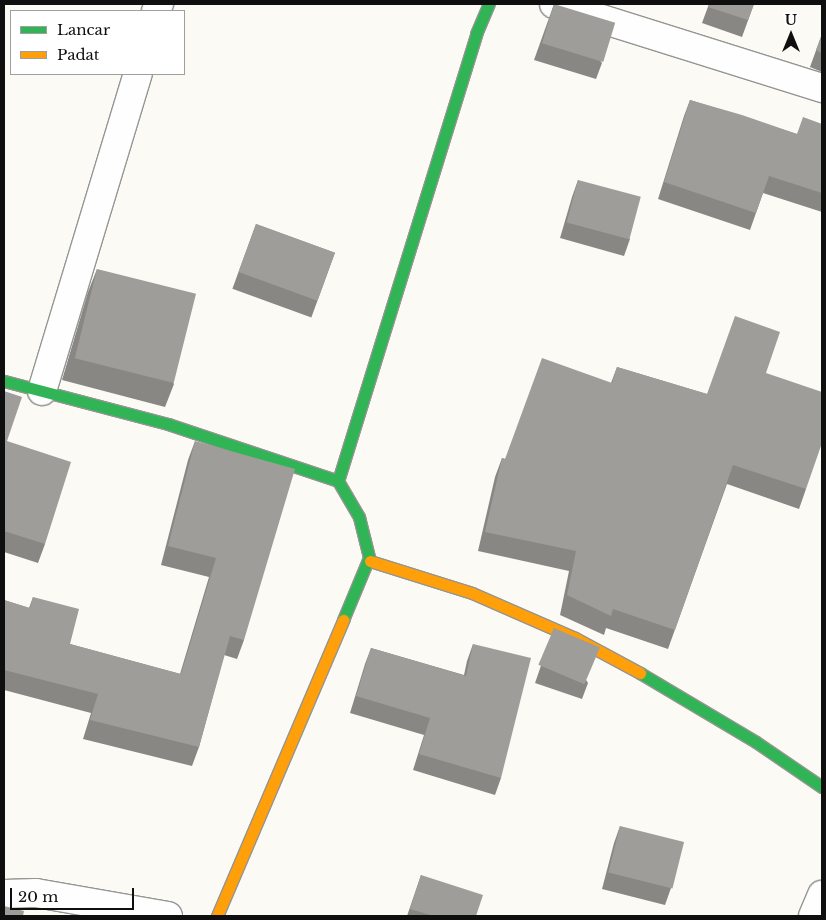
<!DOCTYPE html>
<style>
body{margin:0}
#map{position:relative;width:826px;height:920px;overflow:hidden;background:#fbfaf5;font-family:"Libre Baskerville",serif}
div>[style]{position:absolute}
.roads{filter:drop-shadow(1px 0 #959593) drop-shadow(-1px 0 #959593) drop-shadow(0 1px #959593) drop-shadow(0 -1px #959593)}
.street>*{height:28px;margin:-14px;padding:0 14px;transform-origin:14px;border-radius:14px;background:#fefefe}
.fast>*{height:11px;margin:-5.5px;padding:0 5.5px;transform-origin:5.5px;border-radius:5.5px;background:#30b455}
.slow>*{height:11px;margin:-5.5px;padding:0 5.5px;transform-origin:5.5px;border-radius:5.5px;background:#ff9f0a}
.wall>*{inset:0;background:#898784;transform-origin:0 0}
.building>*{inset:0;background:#9f9d9a;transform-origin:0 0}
span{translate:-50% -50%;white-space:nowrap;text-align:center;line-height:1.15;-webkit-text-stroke:5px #fff;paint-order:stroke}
.frame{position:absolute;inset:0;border:5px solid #0f0f0f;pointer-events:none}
.legend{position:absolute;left:10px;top:10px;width:175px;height:65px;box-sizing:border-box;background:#fff;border:1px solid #9f9f9f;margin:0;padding:6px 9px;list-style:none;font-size:15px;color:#0f0f0f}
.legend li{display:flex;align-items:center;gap:10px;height:25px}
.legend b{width:25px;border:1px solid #9f9f9f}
.north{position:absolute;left:766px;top:10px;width:50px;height:50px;-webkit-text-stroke:4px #fff;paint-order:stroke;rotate:0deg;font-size:14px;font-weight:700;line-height:20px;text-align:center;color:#0f0f0f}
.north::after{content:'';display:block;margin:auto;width:18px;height:22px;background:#0f0f0f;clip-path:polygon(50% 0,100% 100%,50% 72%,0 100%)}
.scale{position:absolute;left:10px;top:888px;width:124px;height:22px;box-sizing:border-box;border:2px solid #0f0f0f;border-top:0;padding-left:6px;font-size:15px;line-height:18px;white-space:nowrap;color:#0f0f0f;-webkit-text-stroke:4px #fff;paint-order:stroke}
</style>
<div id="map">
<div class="roads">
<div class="street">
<i style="left:554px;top:4px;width:281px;rotate:17.4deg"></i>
<i style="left:156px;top:11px;width:8px;rotate:-67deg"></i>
<i style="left:42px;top:391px;width:331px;rotate:-73.2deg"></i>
<i style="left:4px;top:894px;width:32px;rotate:-2deg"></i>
<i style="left:36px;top:893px;width:134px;rotate:9.9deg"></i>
<i style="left:813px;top:916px;width:23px;rotate:-67deg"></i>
</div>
<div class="fast">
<i style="left:4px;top:381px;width:170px;rotate:14.7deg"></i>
<i style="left:168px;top:424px;width:179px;rotate:18.5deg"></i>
<i style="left:338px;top:481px;width:42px;rotate:59.7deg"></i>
<i style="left:359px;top:517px;width:45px;rotate:76deg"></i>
<i style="left:338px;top:481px;width:468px;rotate:-72.8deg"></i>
<i style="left:476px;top:34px;width:33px;rotate:-67deg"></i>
<i style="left:343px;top:620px;width:65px;rotate:-67.4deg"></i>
<i style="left:640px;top:673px;width:135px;rotate:30.7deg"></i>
<i style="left:756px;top:742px;width:80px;rotate:34.3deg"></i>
</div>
<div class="slow">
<i style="left:370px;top:561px;width:107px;rotate:17.4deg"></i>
<i style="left:472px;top:593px;width:112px;rotate:23.6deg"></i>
<i style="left:575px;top:638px;width:74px;rotate:28.3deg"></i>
<i style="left:217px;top:916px;width:322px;rotate:-66.9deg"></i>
</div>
</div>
<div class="wall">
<i style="clip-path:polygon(554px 4px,602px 63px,596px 79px,534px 60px)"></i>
<i style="clip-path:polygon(709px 4px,754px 4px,742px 37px,702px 23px)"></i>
<i style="clip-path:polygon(822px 34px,822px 72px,810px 67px)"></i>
<i style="clip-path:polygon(690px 100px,797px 134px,822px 124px,822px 212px,763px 193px,750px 230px,658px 199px,684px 116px)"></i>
<i style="clip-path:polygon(578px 180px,630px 239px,624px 256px,560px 238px,572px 197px)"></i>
<i style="left:256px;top:224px;width:84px;height:69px;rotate:20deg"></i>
<i style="clip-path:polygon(97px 269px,174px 384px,165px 407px,62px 380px,88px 292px)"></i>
<i style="clip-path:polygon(617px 367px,707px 394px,766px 373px,806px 489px,799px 509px,727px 484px,668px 649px,606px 628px,604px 635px,560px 615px,569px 571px,478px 551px,495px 477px,502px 458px,505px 459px,611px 383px)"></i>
<i style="clip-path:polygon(4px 391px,7px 441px,45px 544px,38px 563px,4px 552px)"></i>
<i style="clip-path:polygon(195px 441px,244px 640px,237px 659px,224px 655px,199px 747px,192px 766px,83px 739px,91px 713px,4px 690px,4px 600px,29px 608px,33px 597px,70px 644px,180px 674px,209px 577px,161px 565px,188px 460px)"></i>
<i style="clip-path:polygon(554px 628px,588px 683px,582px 699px,535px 683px)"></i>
<i style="clip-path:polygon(473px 644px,501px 778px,495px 795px,413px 770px,424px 735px,350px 713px,365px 664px,371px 648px,464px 675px,467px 661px)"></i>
<i style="clip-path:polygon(620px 826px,671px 888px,665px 905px,602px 889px,614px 843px)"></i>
<i style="clip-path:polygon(421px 875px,476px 916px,407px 916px)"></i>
</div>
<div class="building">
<i style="left:554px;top:4px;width:64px;height:41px;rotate:17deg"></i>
<i style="clip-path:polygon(709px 4px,754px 4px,748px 20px,708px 7px)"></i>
<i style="clip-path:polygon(822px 34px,822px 53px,816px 50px)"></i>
<i style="clip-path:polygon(690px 100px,742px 115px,797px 134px,803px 117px,822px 124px,822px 193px,769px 176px,756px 213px,664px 182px)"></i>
<i style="left:578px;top:180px;width:65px;height:44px;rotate:15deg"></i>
<i style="left:256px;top:224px;width:84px;height:51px;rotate:20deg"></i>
<i style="left:97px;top:269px;width:102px;height:92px;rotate:14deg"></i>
<i style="clip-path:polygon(735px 316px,780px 332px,766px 373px,822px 392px,822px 443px,806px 489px,733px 465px,675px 630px,613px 609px,611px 616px,567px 595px,576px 551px,485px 532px,502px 458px,505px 459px,542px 358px,612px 383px,617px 367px,707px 394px)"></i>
<i style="clip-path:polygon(4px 391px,22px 397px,7px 441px,71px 462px,45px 544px,4px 531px)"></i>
<i style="clip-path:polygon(195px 441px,295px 469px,244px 640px,230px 636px,199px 747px,90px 720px,98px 694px,4px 670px,4px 600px,30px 608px,33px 597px,79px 609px,70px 644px,181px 674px,216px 558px,168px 546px)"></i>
<i style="left:554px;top:628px;width:50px;height:40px;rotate:23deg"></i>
<i style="clip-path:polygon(473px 644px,531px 658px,501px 778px,419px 754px,430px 718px,356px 696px,371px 648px,466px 676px)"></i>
<i style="left:620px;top:826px;width:66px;height:48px;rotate:14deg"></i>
<i style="clip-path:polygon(421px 875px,483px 895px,476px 916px,434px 916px,410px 909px)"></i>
<i style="clip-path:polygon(4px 906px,24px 911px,23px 916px,4px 916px)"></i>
</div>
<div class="frame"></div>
<ul class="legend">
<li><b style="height:6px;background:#30b455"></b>Lancar</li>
<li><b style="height:6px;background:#ff9f0a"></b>Padat</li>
</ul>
<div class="north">U</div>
<div class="scale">20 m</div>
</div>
